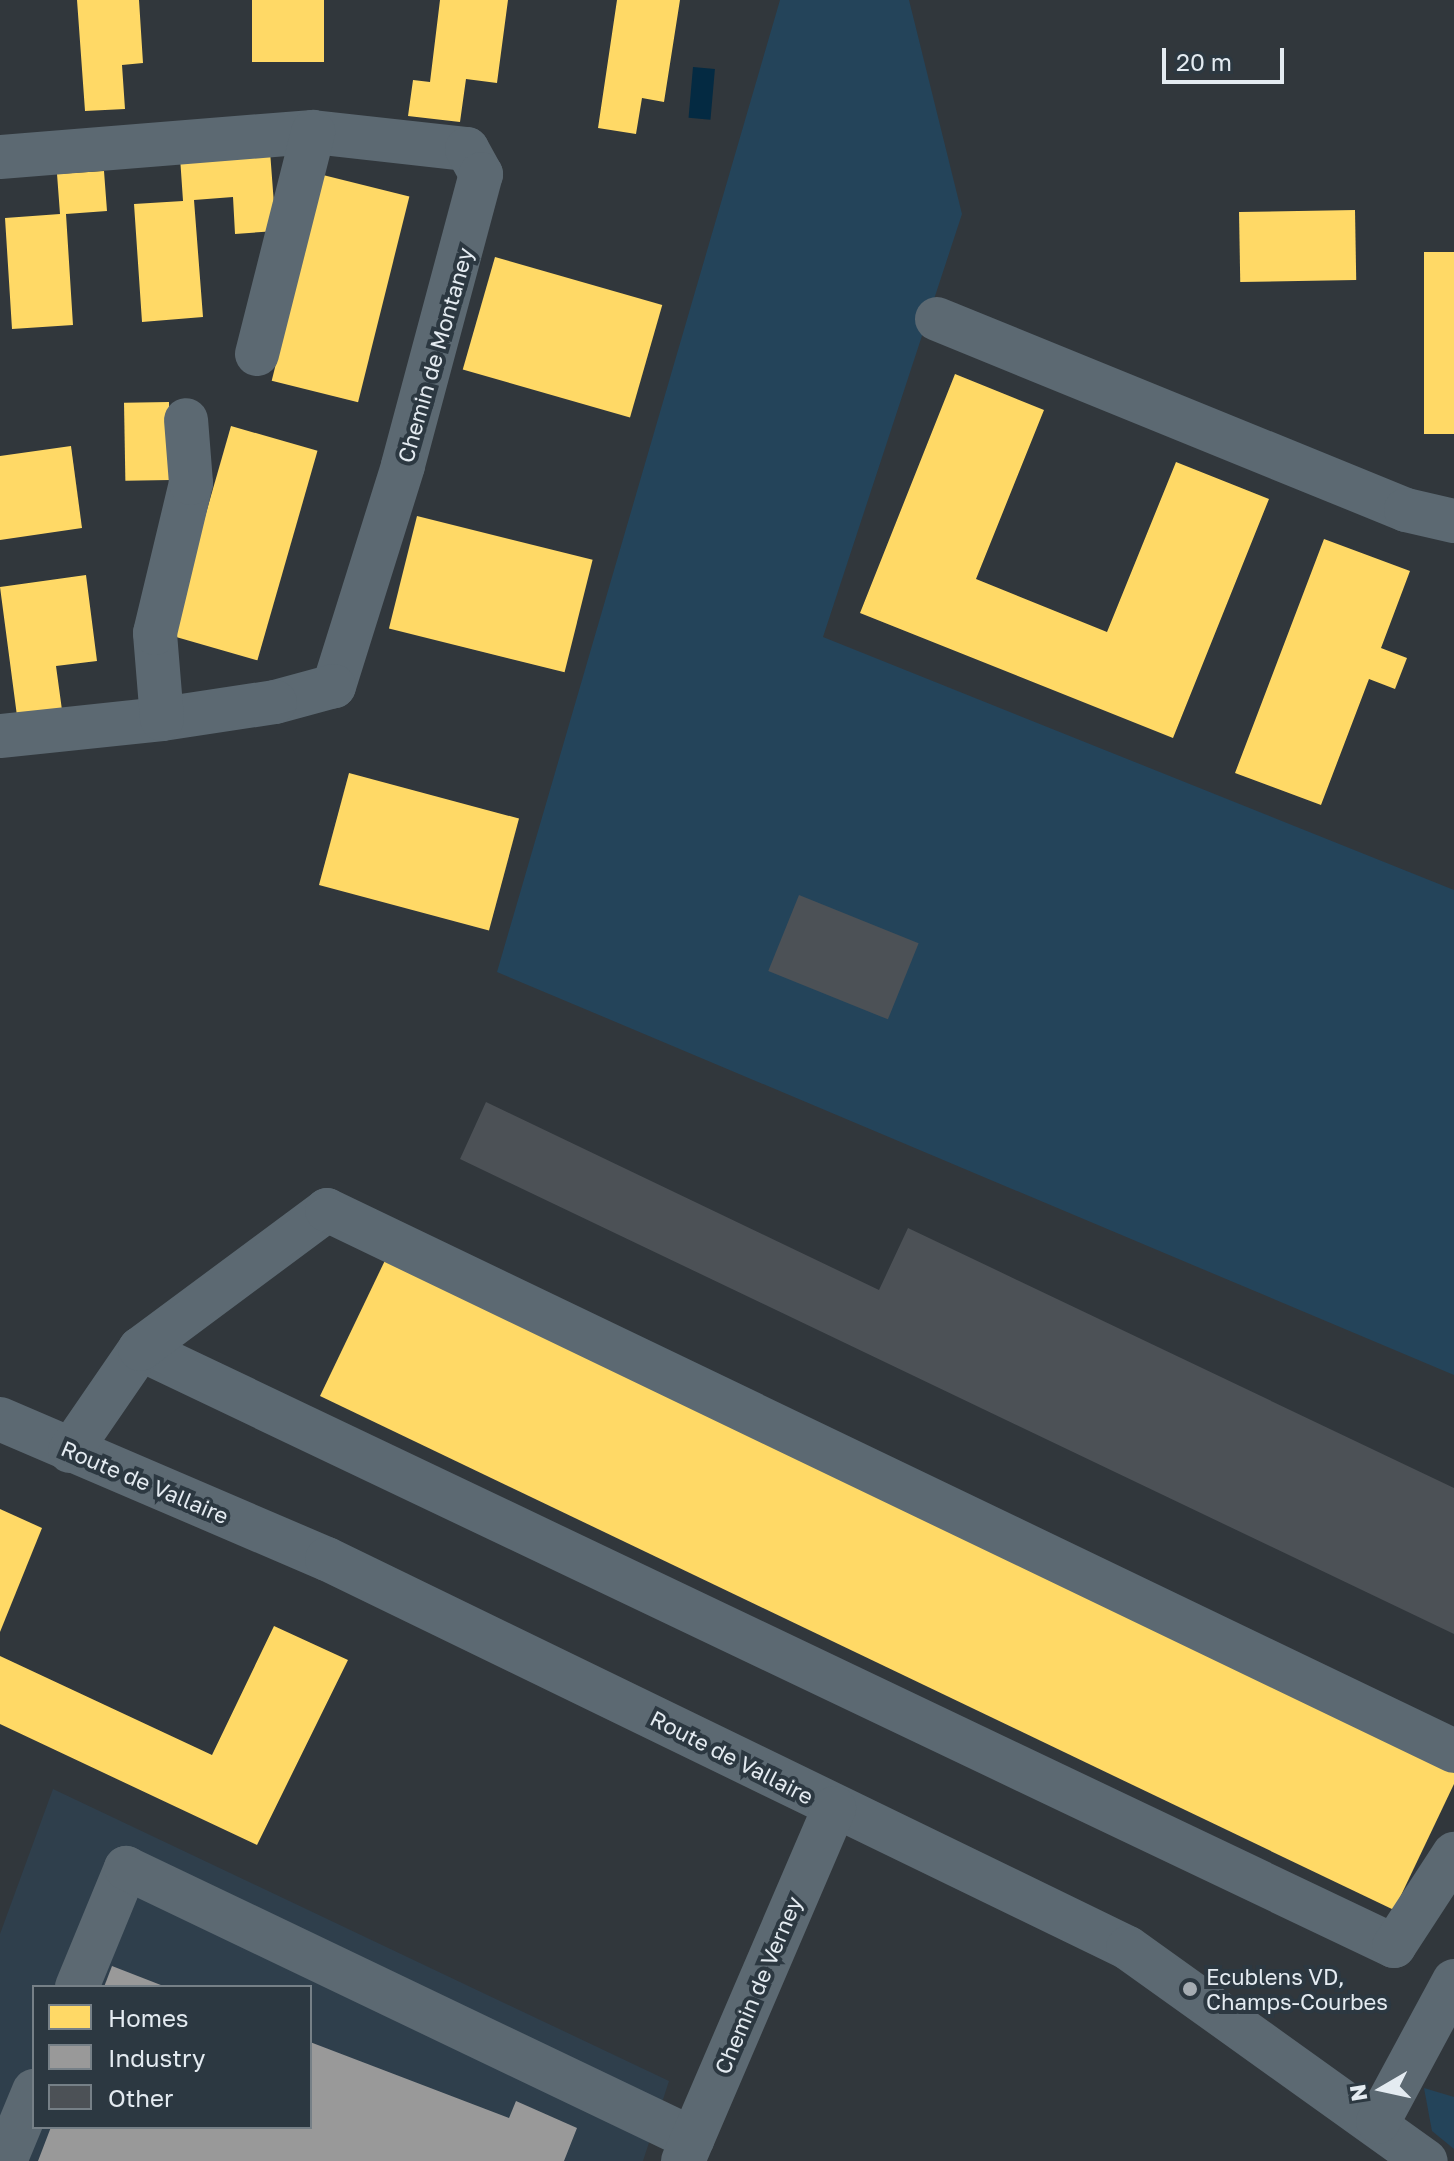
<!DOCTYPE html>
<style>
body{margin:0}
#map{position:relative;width:1454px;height:2161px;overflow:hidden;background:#31373c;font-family:"Golos Text",sans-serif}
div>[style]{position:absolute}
.built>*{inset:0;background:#2f3f4c}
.green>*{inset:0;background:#24445a}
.water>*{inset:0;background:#042a42;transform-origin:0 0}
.homes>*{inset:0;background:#ffd966;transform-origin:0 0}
.industry>*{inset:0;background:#999}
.building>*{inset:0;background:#4c5156;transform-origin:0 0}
.minor>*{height:44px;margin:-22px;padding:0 22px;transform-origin:22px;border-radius:22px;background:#5c6972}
.dots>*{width:22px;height:22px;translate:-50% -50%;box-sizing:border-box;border:4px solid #2c3841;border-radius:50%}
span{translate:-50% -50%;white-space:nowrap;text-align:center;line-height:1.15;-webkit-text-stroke:8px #2c3841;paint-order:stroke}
.street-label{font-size:22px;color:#e4ebf1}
.poi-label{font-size:22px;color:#e4ebf1}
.left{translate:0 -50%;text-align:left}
.legend{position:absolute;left:32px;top:1985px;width:280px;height:144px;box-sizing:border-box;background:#2c3841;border:2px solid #768087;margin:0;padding:10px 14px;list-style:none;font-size:24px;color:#e4ebf1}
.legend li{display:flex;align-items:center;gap:16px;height:40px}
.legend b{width:40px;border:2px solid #768087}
.north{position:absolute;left:1342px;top:2049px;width:80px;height:80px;-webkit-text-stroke:6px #2c3841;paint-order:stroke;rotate:261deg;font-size:22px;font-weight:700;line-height:32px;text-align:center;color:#e4ebf1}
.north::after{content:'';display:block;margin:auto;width:28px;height:36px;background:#e4ebf1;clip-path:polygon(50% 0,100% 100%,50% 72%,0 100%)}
.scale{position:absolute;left:1162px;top:48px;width:122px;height:36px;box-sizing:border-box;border:4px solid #e4ebf1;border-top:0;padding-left:10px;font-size:24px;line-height:28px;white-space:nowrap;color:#e4ebf1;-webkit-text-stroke:6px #2c3841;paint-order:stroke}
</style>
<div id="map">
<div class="built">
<i style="clip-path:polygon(evenodd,53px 1789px,669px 2081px,643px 2161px,0 2161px,0 1934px,53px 1789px,34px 1987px,310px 1987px,310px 2127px,34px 2127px,34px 1987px)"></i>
</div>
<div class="green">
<i style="clip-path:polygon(780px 0,909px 0,962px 214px,823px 637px,1454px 890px,1454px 1375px,497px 972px)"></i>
<i style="clip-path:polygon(1424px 2088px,1454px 2097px,1454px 2149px,1432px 2131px)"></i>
</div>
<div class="water">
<i style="left:693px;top:67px;width:22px;height:51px;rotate:5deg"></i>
</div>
<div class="homes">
<i style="clip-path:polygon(77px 0,139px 0,143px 63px,122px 65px,125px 109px,85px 111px)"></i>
<i style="left:252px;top:0;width:72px;height:62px"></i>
<i style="clip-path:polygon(440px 0,508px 0,497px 83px,466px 79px,460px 122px,408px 116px,413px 80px,430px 82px)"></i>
<i style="clip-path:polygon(617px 0,680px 0,664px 102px,642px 98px,636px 134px,598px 128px)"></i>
<i style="clip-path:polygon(270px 151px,276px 231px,235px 234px,233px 197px,194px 200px,203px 317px,142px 322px,134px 204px,183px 201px,180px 157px)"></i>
<i style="clip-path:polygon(104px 171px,107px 211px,66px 214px,73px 325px,12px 329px,5px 218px,60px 214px,57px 174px)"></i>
<i style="left:323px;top:175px;width:89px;height:212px;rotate:14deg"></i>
<i style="left:1355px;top:210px;width:70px;height:116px;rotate:89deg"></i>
<i style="left:1424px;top:252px;width:30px;height:182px"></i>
<i style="left:495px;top:257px;width:174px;height:117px;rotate:16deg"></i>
<i style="clip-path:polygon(955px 374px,1044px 410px,976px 579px,1107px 632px,1176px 462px,1269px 499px,1173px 738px,860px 613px)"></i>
<i style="left:169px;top:402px;width:78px;height:45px;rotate:89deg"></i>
<i style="left:231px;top:426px;width:90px;height:218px;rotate:16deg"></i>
<i style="clip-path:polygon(71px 446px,82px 528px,0 540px,0 456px)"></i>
<i style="left:417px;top:516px;width:181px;height:116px;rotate:14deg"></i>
<i style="clip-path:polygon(1324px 539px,1410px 571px,1381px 648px,1407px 658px,1395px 689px,1369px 679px,1321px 805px,1235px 773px)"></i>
<i style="clip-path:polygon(86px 575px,97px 661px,56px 666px,62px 710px,17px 716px,0 587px)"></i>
<i style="left:349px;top:773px;width:176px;height:116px;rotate:15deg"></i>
<i style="clip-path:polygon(389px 1252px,1454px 1762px,1454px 1784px,1394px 1910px,320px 1396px)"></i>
<i style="clip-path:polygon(0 1509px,42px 1528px,0 1632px)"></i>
<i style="clip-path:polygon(274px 1626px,348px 1660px,257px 1845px,0 1724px,0 1656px,212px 1755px)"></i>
</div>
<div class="industry">
<i style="clip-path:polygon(112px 1966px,166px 1987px,104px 1987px)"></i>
<i style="clip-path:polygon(310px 2042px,509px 2118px,516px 2101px,577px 2128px,564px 2161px,38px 2161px,51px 2127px,310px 2127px)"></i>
</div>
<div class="building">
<i style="left:799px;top:895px;width:129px;height:82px;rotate:22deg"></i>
<i style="clip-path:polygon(486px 1102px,879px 1290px,908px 1228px,1454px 1488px,1454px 1634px,460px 1159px)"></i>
</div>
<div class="minor">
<i style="left:0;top:157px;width:314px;rotate:-4.6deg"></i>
<i style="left:313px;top:132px;width:155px;rotate:6.3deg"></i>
<i style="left:467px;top:149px;width:29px;rotate:61deg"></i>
<i style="left:481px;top:174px;width:302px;rotate:105deg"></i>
<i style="left:403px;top:466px;width:231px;rotate:107.4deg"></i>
<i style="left:334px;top:686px;width:61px;rotate:164.8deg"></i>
<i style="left:275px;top:702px;width:114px;rotate:171.4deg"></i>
<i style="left:162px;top:719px;width:163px;rotate:174deg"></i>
<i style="left:937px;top:319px;width:506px;rotate:22.16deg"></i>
<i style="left:1406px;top:510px;width:49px;rotate:12.9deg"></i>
<i style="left:257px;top:354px;width:229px;rotate:-75.8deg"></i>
<i style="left:162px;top:719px;width:86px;rotate:-94.7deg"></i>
<i style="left:155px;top:633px;width:154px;rotate:-76.5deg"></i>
<i style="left:191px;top:483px;width:63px;rotate:-94.5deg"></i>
<i style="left:140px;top:1349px;width:1389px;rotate:25.46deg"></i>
<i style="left:1394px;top:1946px;width:110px;rotate:-56.9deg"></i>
<i style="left:0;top:1419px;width:356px;rotate:23.2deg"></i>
<i style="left:327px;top:1559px;width:890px;rotate:25.9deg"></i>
<i style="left:1128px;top:1948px;width:366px;rotate:35.6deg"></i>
<i style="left:70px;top:1451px;width:124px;rotate:-55.5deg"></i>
<i style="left:140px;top:1349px;width:233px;rotate:-36.6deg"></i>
<i style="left:327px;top:1210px;width:1250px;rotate:25.64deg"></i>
<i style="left:77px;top:1987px;width:129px;rotate:-67.6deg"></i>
<i style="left:126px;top:1868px;width:628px;rotate:25.55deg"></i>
<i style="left:1378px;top:2122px;width:160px;rotate:-61.7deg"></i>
<i style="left:5px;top:2161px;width:76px;rotate:-67.5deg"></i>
<i style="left:683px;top:2161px;width:384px;rotate:-66.8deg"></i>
</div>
<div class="dots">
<i style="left:1190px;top:1989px;background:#a5acb2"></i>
</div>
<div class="street-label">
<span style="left:435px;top:355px;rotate:-74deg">Chemin de Montaney</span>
<span style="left:145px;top:1482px;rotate:23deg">Route de Vallaire</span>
<span style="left:732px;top:1757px;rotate:27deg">Route de Vallaire</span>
<span style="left:758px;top:1985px;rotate:-67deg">Chemin de Verney</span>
</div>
<div class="poi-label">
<span class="left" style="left:1206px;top:1989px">Ecublens VD,<br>Champs-Courbes</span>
</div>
<ul class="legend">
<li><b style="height:22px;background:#ffd966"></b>Homes</li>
<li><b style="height:22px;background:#999"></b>Industry</li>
<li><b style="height:22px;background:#4c5156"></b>Other</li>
</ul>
<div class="north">N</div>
<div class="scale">20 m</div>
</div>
